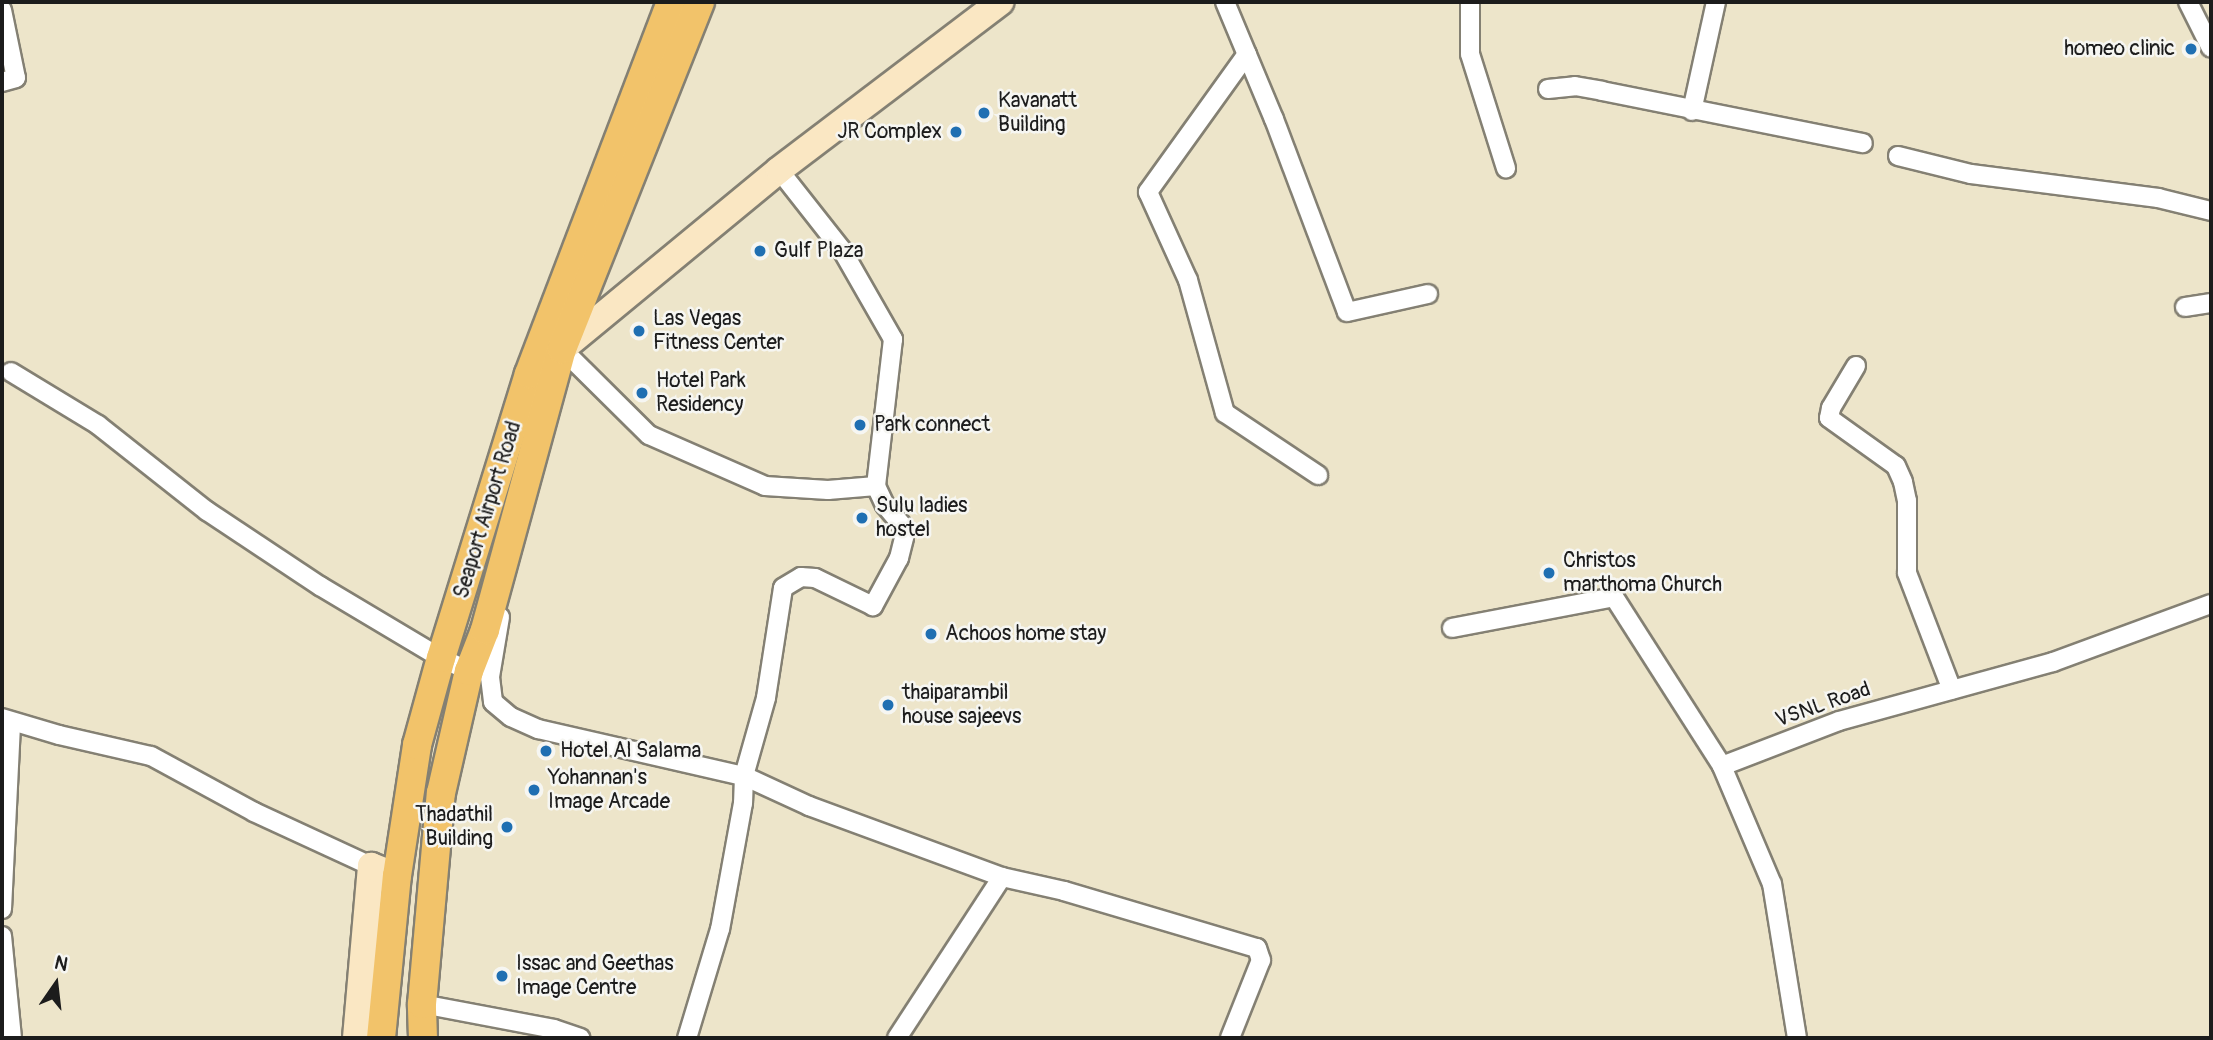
<!DOCTYPE html>
<style>
body{margin:0}
#map{position:relative;width:2213px;height:1040px;overflow:hidden;background:#ede5ca;font-family:Pangolin,sans-serif}
div>[style]{position:absolute}
.roads{filter:drop-shadow(2px 0 #848073) drop-shadow(-2px 0 #848073) drop-shadow(0 2px #848073) drop-shadow(0 -2px #848073)}
.street>*{height:18px;margin:-9px;padding:0 9px;transform-origin:9px;border-radius:9px;background:#fff}
.secondary>*{height:26px;margin:-13px;padding:0 13px;transform-origin:13px;border-radius:13px;background:#fae7c3}
.primary>*{height:28px;margin:-14px;padding:0 14px;transform-origin:14px;border-radius:14px;background:#f2c36a}
.dots>*{width:19px;height:19px;translate:-50% -50%;box-sizing:border-box;border:4px solid #f6f6f2;border-radius:50%}
span{translate:-50% -50%;white-space:nowrap;text-align:center;line-height:1.15;-webkit-text-stroke:5px #f6f6f2;paint-order:stroke}
.poi-label{font-size:21px;color:#1c1c1c}
.right{translate:-100% -50%;text-align:right}
.left{translate:0 -50%;text-align:left}
.street-label{font-size:21px;color:#1c1c1c}
.frame{position:absolute;inset:0;border:4px solid #1c1c1c;pointer-events:none}
.north{position:absolute;left:21px;top:949px;width:70px;height:70px;-webkit-text-stroke:5px #f6f6f2;paint-order:stroke;rotate:14deg;font-size:19px;font-weight:700;line-height:28px;text-align:center;color:#1c1c1c}
.north::after{content:'';display:block;margin:auto;width:24px;height:32px;background:#1c1c1c;clip-path:polygon(50% 0,100% 100%,50% 72%,0 100%)}
</style>
<div id="map">
<div class="roads">
<div class="street">
<i style="left:1225px;top:2px;width:127px;rotate:67.3deg"></i>
<i style="left:1274px;top:119px;width:206px;rotate:69.3deg"></i>
<i style="left:1347px;top:312px;width:83px;rotate:-12.5deg"></i>
<i style="left:1470px;top:2px;width:52px;rotate:90deg"></i>
<i style="left:1470px;top:54px;width:120px;rotate:72.5deg"></i>
<i style="left:2188px;top:2px;width:51px;rotate:63.4deg"></i>
<i style="left:2px;top:10px;width:69px;rotate:78.4deg"></i>
<i style="left:16px;top:78px;width:15px;rotate:164deg"></i>
<i style="left:1247px;top:54px;width:170px;rotate:125.7deg"></i>
<i style="left:1148px;top:192px;width:97px;rotate:65.6deg"></i>
<i style="left:1188px;top:280px;width:138px;rotate:74.5deg"></i>
<i style="left:1225px;top:413px;width:112px;rotate:33.7deg"></i>
<i style="left:1548px;top:89px;width:27px;rotate:-6deg"></i>
<i style="left:1575px;top:86px;width:27px;rotate:10deg"></i>
<i style="left:1602px;top:91px;width:266px;rotate:11.3deg"></i>
<i style="left:1692px;top:111px;width:112px;rotate:-77.6deg"></i>
<i style="left:1898px;top:156px;width:75px;rotate:13.9deg"></i>
<i style="left:1971px;top:174px;width:189px;rotate:7.3deg"></i>
<i style="left:2158px;top:198px;width:55px;rotate:13.8deg"></i>
<i style="left:779px;top:170px;width:102px;rotate:51.8deg"></i>
<i style="left:842px;top:250px;width:103px;rotate:60.2deg"></i>
<i style="left:893px;top:339px;width:148px;rotate:96.6deg"></i>
<i style="left:876px;top:486px;width:21px;rotate:65deg"></i>
<i style="left:885px;top:505px;width:25px;rotate:50deg"></i>
<i style="left:901px;top:524px;width:14px;rotate:78deg"></i>
<i style="left:904px;top:538px;width:21px;rotate:104deg"></i>
<i style="left:899px;top:558px;width:55px;rotate:118.4deg"></i>
<i style="left:873px;top:606px;width:64px;rotate:-154.2deg"></i>
<i style="left:815px;top:578px;width:14px;rotate:-176deg"></i>
<i style="left:801px;top:577px;width:21px;rotate:149deg"></i>
<i style="left:783px;top:588px;width:111px;rotate:98.8deg"></i>
<i style="left:766px;top:698px;width:81px;rotate:105.8deg"></i>
<i style="left:744px;top:776px;width:72px;rotate:24.8deg"></i>
<i style="left:809px;top:806px;width:206px;rotate:20.2deg"></i>
<i style="left:1002px;top:877px;width:64px;rotate:12.7deg"></i>
<i style="left:1064px;top:891px;width:201px;rotate:16.5deg"></i>
<i style="left:1257px;top:948px;width:13px;rotate:72deg"></i>
<i style="left:1261px;top:960px;width:84px;rotate:111.7deg"></i>
<i style="left:2185px;top:307px;width:26px;rotate:-9deg"></i>
<i style="left:562px;top:349px;width:122px;rotate:44.7deg"></i>
<i style="left:649px;top:435px;width:127px;rotate:23.7deg"></i>
<i style="left:765px;top:486px;width:63px;rotate:3.6deg"></i>
<i style="left:828px;top:490px;width:48px;rotate:-4.8deg"></i>
<i style="left:1856px;top:366px;width:49px;rotate:120.8deg"></i>
<i style="left:1831px;top:408px;width:10px;rotate:101deg"></i>
<i style="left:1829px;top:418px;width:82px;rotate:35.6deg"></i>
<i style="left:1896px;top:466px;width:17px;rotate:66deg"></i>
<i style="left:1903px;top:482px;width:19px;rotate:78deg"></i>
<i style="left:1907px;top:501px;width:72px;rotate:90deg"></i>
<i style="left:1907px;top:573px;width:125px;rotate:69deg"></i>
<i style="left:11px;top:372px;width:102px;rotate:31.3deg"></i>
<i style="left:98px;top:425px;width:139px;rotate:38.3deg"></i>
<i style="left:207px;top:511px;width:136px;rotate:33.6deg"></i>
<i style="left:320px;top:586px;width:141px;rotate:30.8deg"></i>
<i style="left:441px;top:658px;width:31px;rotate:25deg"></i>
<i style="left:500px;top:617px;width:61px;rotate:99.5deg"></i>
<i style="left:490px;top:677px;width:25px;rotate:83deg"></i>
<i style="left:493px;top:702px;width:23px;rotate:40deg"></i>
<i style="left:511px;top:717px;width:30px;rotate:24deg"></i>
<i style="left:538px;top:729px;width:211px;rotate:12.9deg"></i>
<i style="left:744px;top:776px;width:27px;rotate:92deg"></i>
<i style="left:743px;top:803px;width:128px;rotate:100.3deg"></i>
<i style="left:720px;top:929px;width:114px;rotate:106.8deg"></i>
<i style="left:1452px;top:628px;width:165px;rotate:-10.8deg"></i>
<i style="left:1614px;top:597px;width:201px;rotate:57.4deg"></i>
<i style="left:2px;top:718px;width:59px;rotate:16.6deg"></i>
<i style="left:59px;top:735px;width:94px;rotate:12.9deg"></i>
<i style="left:151px;top:756px;width:117px;rotate:28.5deg"></i>
<i style="left:254px;top:812px;width:129px;rotate:24.8deg"></i>
<i style="left:2px;top:909px;width:187px;rotate:-87.2deg"></i>
<i style="left:2px;top:936px;width:102px;rotate:84.4deg"></i>
<i style="left:422px;top:1004px;width:134px;rotate:10.7deg"></i>
<i style="left:554px;top:1029px;width:28px;rotate:19deg"></i>
<i style="left:897px;top:1038px;width:192px;rotate:-56.9deg"></i>
<i style="left:1797px;top:1038px;width:156px;rotate:-99.2deg"></i>
<i style="left:1772px;top:884px;width:128px;rotate:-113deg"></i>
<i style="left:1722px;top:766px;width:125px;rotate:-21deg"></i>
<i style="left:1839px;top:721px;width:222px;rotate:-15.4deg"></i>
<i style="left:2053px;top:662px;width:168px;rotate:-20.2deg"></i>
</div>
<div class="secondary">
<i style="left:562px;top:349px;width:281px;rotate:-39.5deg"></i>
<i style="left:779px;top:170px;width:278px;rotate:-37.2deg"></i>
<i style="left:356px;top:1038px;width:173px;rotate:-85deg"></i>
<i style="left:371px;top:866px;width:28px;rotate:21deg"></i>
</div>
<div class="primary">
<i style="left:381px;top:1038px;width:163px;rotate:-84.4deg"></i>
<i style="left:397px;top:876px;width:133px;rotate:-81.3deg"></i>
<i style="left:417px;top:745px;width:90px;rotate:-74.6deg"></i>
<i style="left:441px;top:658px;width:297px;rotate:-72.8deg"></i>
<i style="left:529px;top:374px;width:398px;rotate:-69.1deg"></i>
<i style="left:423px;top:1038px;width:34px;rotate:-92deg"></i>
<i style="left:422px;top:1004px;width:212px;rotate:-84.9deg"></i>
<i style="left:441px;top:793px;width:125px;rotate:-77.1deg"></i>
<i style="left:469px;top:671px;width:44px;rotate:-68.7deg"></i>
<i style="left:485px;top:630px;width:291px;rotate:-74.7deg"></i>
<i style="left:562px;top:349px;width:373px;rotate:-68.3deg"></i>
</div>
</div>
<div class="dots">
<i style="left:2191px;top:49px;background:#1f6fb2"></i>
<i style="left:984px;top:113px;background:#1f6fb2"></i>
<i style="left:956px;top:132px;background:#1f6fb2"></i>
<i style="left:760px;top:251px;background:#1f6fb2"></i>
<i style="left:639px;top:331px;background:#1f6fb2"></i>
<i style="left:642px;top:393px;background:#1f6fb2"></i>
<i style="left:860px;top:425px;background:#1f6fb2"></i>
<i style="left:862px;top:518px;background:#1f6fb2"></i>
<i style="left:1549px;top:573px;background:#1f6fb2"></i>
<i style="left:931px;top:634px;background:#1f6fb2"></i>
<i style="left:888px;top:705px;background:#1f6fb2"></i>
<i style="left:546px;top:751px;background:#1f6fb2"></i>
<i style="left:534px;top:790px;background:#1f6fb2"></i>
<i style="left:507px;top:827px;background:#1f6fb2"></i>
<i style="left:502px;top:976px;background:#1f6fb2"></i>
</div>
<div class="poi-label">
<span class="right" style="left:2175px;top:49px">homeo clinic</span>
<span class="left" style="left:998px;top:113px">Kavanatt<br>Building</span>
<span class="right" style="left:942px;top:132px">JR Complex</span>
<span class="left" style="left:774px;top:251px">Gulf Plaza</span>
<span class="left" style="left:653px;top:331px">Las Vegas<br>Fitness Center</span>
<span class="left" style="left:656px;top:393px">Hotel Park<br>Residency</span>
<span class="left" style="left:874px;top:425px">Park connect</span>
<span class="left" style="left:876px;top:518px">Sulu ladies<br>hostel</span>
<span class="left" style="left:1563px;top:573px">Christos<br>marthoma Church</span>
<span class="left" style="left:945px;top:634px">Achoos home stay</span>
<span class="left" style="left:902px;top:705px">thaiparambil<br>house sajeevs</span>
<span class="left" style="left:560px;top:751px">Hotel Al Salama</span>
<span class="left" style="left:548px;top:790px">Yohannan's<br>Image Arcade</span>
<span class="right" style="left:493px;top:827px">Thadathil<br>Building</span>
<span class="left" style="left:516px;top:976px">Issac and Geethas<br>Image Centre</span>
</div>
<div class="street-label">
<span style="left:488px;top:510px;rotate:-73deg">Seaport Airport Road</span>
<span style="left:1823px;top:705px;rotate:-19deg">VSNL Road</span>
</div>
<div class="frame"></div>
<div class="north">N</div>
</div>
